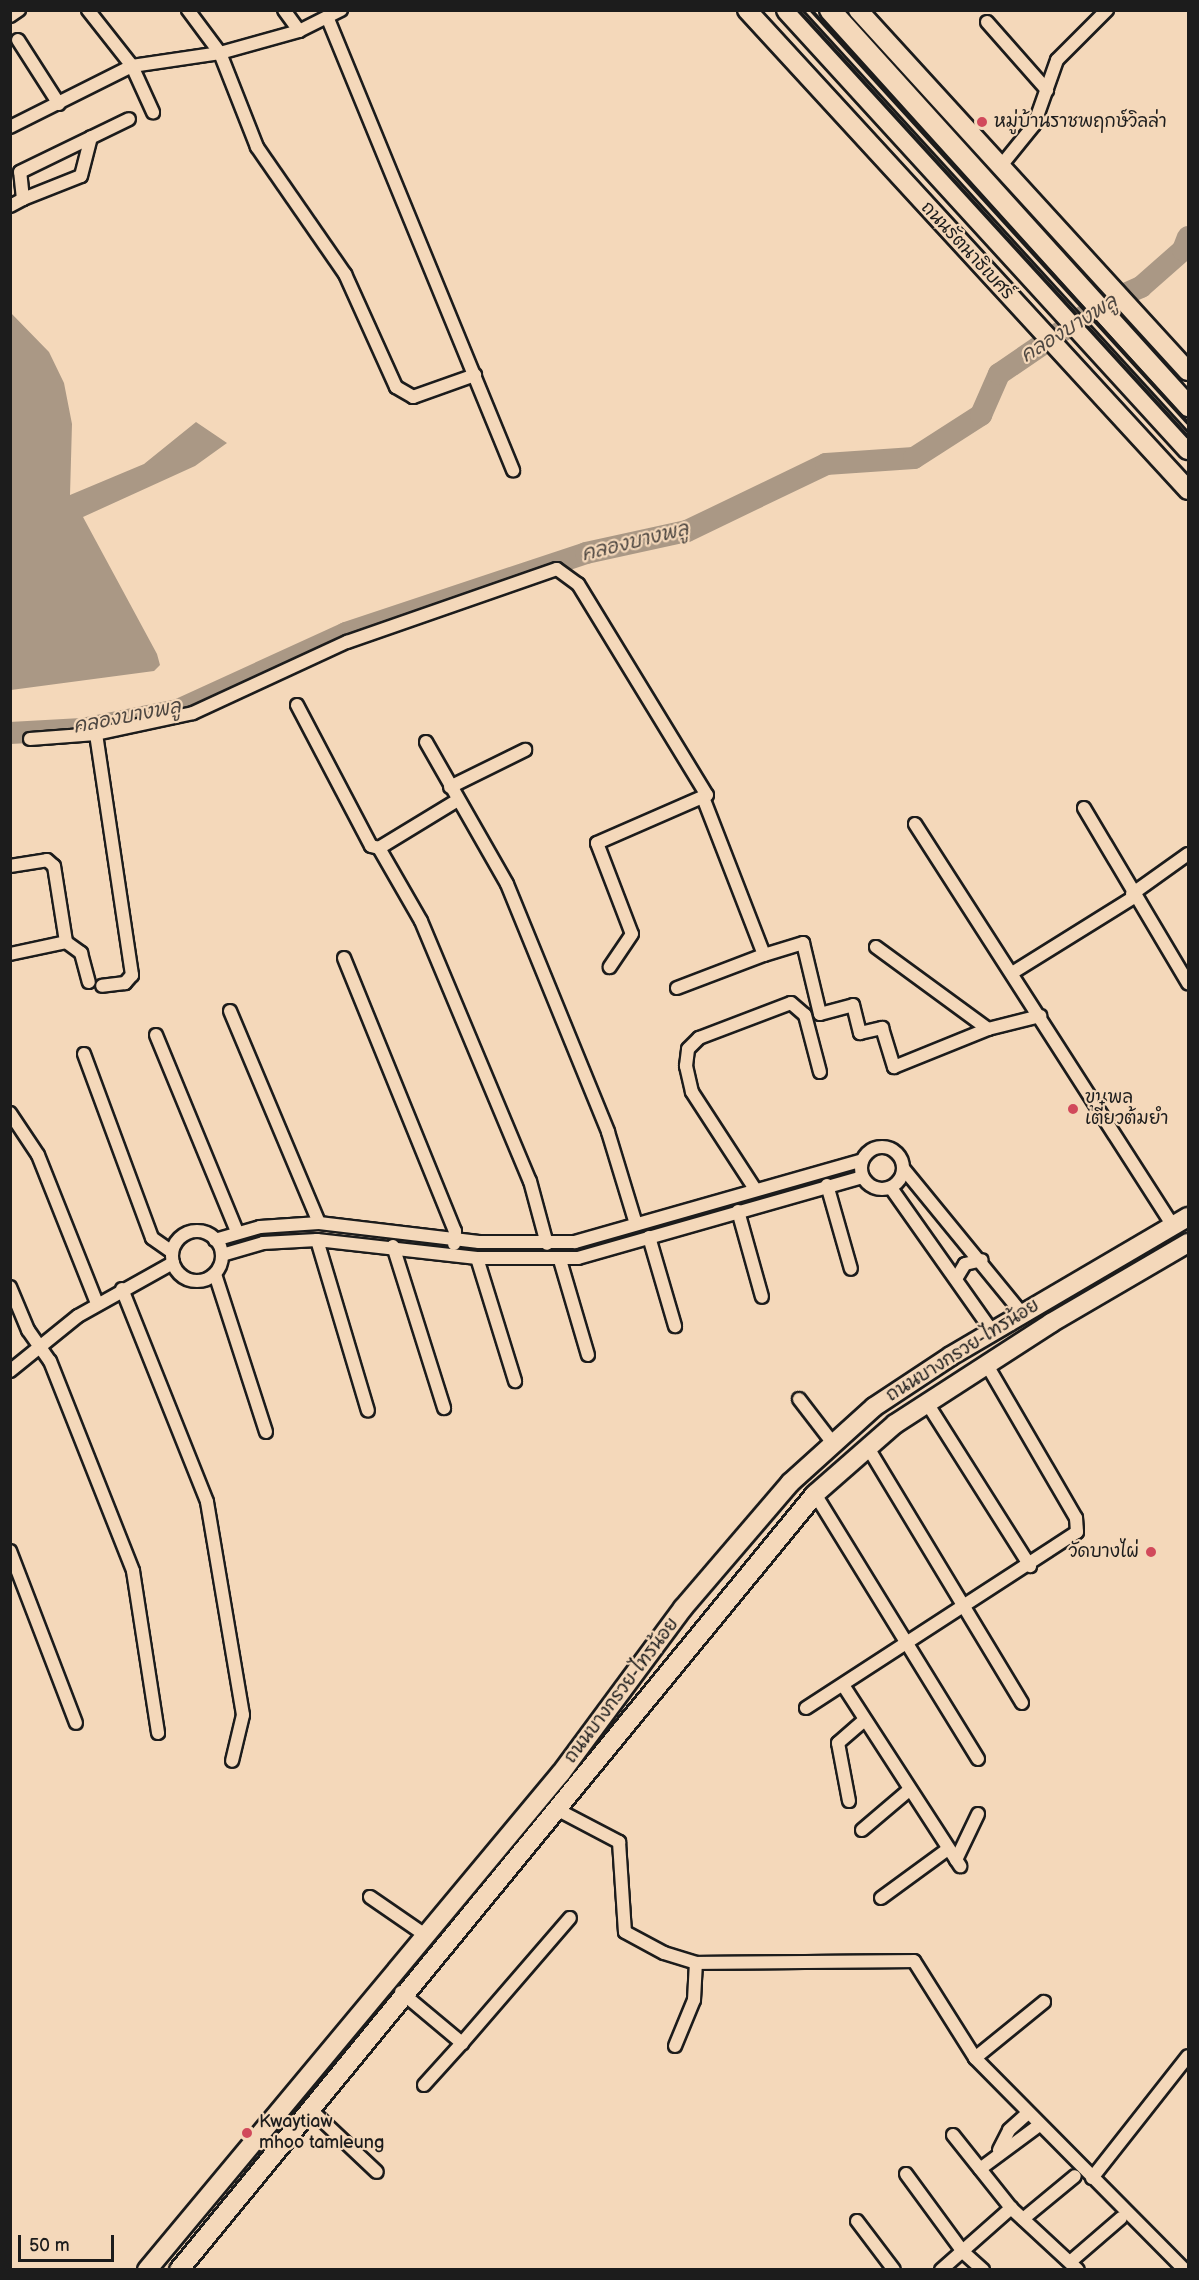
<!DOCTYPE html>
<meta charset="utf-8">
<style>
body{margin:0}
#map{position:relative;width:1199px;height:2280px;overflow:hidden;background:#f4d8ba;font-family:"Balsamiq Sans","Playpen Sans Thai",sans-serif}
div>[style]{position:absolute}
.water>*{inset:0;background:#aa9885}
.river>*{height:22px;margin:-11px;padding:0 11px;transform-origin:11px;border-radius:11px;background:#aa9885}
.roads{filter:drop-shadow(2px 0 #1c1c1c) drop-shadow(-2px 0 #1c1c1c) drop-shadow(0 2px #1c1c1c) drop-shadow(0 -2px #1c1c1c)}
.street>*{height:12px;margin:-6px;padding:0 6px;transform-origin:6px;border-radius:6px;background:#f4d8ba}
.street>.ring{margin:-6px;padding:0;box-sizing:content-box;background:none;border:12px solid #f4d8ba;border-radius:50%}
.secondary>*{height:18px;margin:-9px;padding:0 9px;transform-origin:9px;border-radius:9px;background:#f4d8ba}
.primary>*{height:20px;margin:-10px;padding:0 10px;transform-origin:10px;border-radius:10px;background:#f4d8ba}
.rail>*{height:4px;margin:-2px;padding:0 2px;transform-origin:2px;border-radius:2px;background:#1c1c1c}
.dots>*{width:16px;height:16px;translate:-50% -50%;box-sizing:border-box;border:3px solid #f4d8ba;border-radius:50%}
span{translate:-50% -50%;white-space:nowrap;text-align:center;line-height:1.15;-webkit-text-stroke:4.5px #f4d8ba;paint-order:stroke}
.poi-label{font-size:18px;color:#1c1c1c}
.left{translate:0 -50%;text-align:left}
.right{translate:-100% -50%;text-align:right}
.street-label{font-size:18px;color:#1c1c1c}
.water-label{font-size:20px;color:#4e4741;font-style:italic}
.frame{position:absolute;inset:0;border:12px solid #1c1c1c;pointer-events:none}
.scale{position:absolute;left:18px;top:2235px;width:96px;height:27px;box-sizing:border-box;border:3px solid #1c1c1c;border-top:0;padding-left:8px;font-size:18px;line-height:21px;white-space:nowrap;color:#1c1c1c;-webkit-text-stroke:4px #f4d8ba;paint-order:stroke}
</style>
<div id="map">
<div class="water">
<i style="clip-path:polygon(10px 312px,49px 352px,64px 383px,72px 424px,70px 495px,144px 464px,196px 422px,227px 443px,195px 466px,83px 517px,157px 654px,160px 665px,154px 671px,11px 690px)"></i>
</div>
<div class="river">
<i style="left:10px;top:733px;width:72px;rotate:-3.2deg"></i>
<i style="left:82px;top:729px;width:98px;rotate:-11.2deg"></i>
<i style="left:178px;top:710px;width:185px;rotate:-24.6deg"></i>
<i style="left:346px;top:633px;width:253px;rotate:-18.4deg"></i>
<i style="left:586px;top:553px;width:103px;rotate:-12.3deg"></i>
<i style="left:687px;top:531px;width:154px;rotate:-25.7deg"></i>
<i style="left:826px;top:464px;width:88px;rotate:-3.9deg"></i>
<i style="left:914px;top:458px;width:80px;rotate:-32.7deg"></i>
<i style="left:981px;top:415px;width:45px;rotate:-66.3deg"></i>
<i style="left:999px;top:374px;width:122px;rotate:-34.3deg"></i>
<i style="left:1100px;top:305px;width:45px;rotate:-23.7deg"></i>
<i style="left:1141px;top:287px;width:56px;rotate:-41.4deg"></i>
<i style="left:1183px;top:250px;width:14px;rotate:-69deg"></i>
</div>
<div class="roads">
<div class="street">
<i style="left:88px;top:10px;width:71px;rotate:51.8deg"></i>
<i style="left:132px;top:66px;width:51px;rotate:65.5deg"></i>
<i style="left:188px;top:10px;width:54px;rotate:53.3deg"></i>
<i style="left:220px;top:53px;width:101px;rotate:68.5deg"></i>
<i style="left:257px;top:147px;width:155px;rotate:55.3deg"></i>
<i style="left:345px;top:274px;width:124px;rotate:65.7deg"></i>
<i style="left:396px;top:387px;width:20px;rotate:30deg"></i>
<i style="left:413px;top:397px;width:66px;rotate:-19.5deg"></i>
<i style="left:284px;top:10px;width:26px;rotate:54deg"></i>
<i style="left:10px;top:16px;width:11px;rotate:-34deg"></i>
<i style="left:328px;top:19px;width:488px;rotate:67.7deg"></i>
<i style="left:987px;top:22px;width:91px;rotate:48.6deg"></i>
<i style="left:18px;top:40px;width:76px;rotate:57.4deg"></i>
<i style="left:10px;top:127px;width:136px;rotate:-26.6deg"></i>
<i style="left:132px;top:66px;width:89px;rotate:-8.4deg"></i>
<i style="left:220px;top:53px;width:82px;rotate:-15.6deg"></i>
<i style="left:299px;top:31px;width:47px;rotate:-26.6deg"></i>
<i style="left:1000px;top:167px;width:54px;rotate:-51deg"></i>
<i style="left:1034px;top:125px;width:69px;rotate:-70.5deg"></i>
<i style="left:1057px;top:60px;width:71px;rotate:-45deg"></i>
<i style="left:23px;top:199px;width:62px;rotate:-21.6deg"></i>
<i style="left:81px;top:176px;width:40px;rotate:-75.6deg"></i>
<i style="left:10px;top:206px;width:15px;rotate:-28deg"></i>
<i style="left:23px;top:199px;width:27px;rotate:-96deg"></i>
<i style="left:20px;top:172px;width:121px;rotate:-25.9deg"></i>
<i style="left:297px;top:705px;width:159px;rotate:62.3deg"></i>
<i style="left:371px;top:846px;width:8px;rotate:14deg"></i>
<i style="left:379px;top:848px;width:92px;rotate:-31.3deg"></i>
<i style="left:96px;top:734px;width:244px;rotate:81.5deg"></i>
<i style="left:132px;top:975px;width:11px;rotate:131deg"></i>
<i style="left:125px;top:983px;width:23px;rotate:173deg"></i>
<i style="left:30px;top:739px;width:66px;rotate:-4.3deg"></i>
<i style="left:96px;top:734px;width:99px;rotate:-12.2deg"></i>
<i style="left:193px;top:713px;width:170px;rotate:-24.8deg"></i>
<i style="left:347px;top:642px;width:222px;rotate:-19.2deg"></i>
<i style="left:557px;top:569px;width:26px;rotate:36deg"></i>
<i style="left:578px;top:584px;width:247px;rotate:58.6deg"></i>
<i style="left:707px;top:795px;width:120px;rotate:156.4deg"></i>
<i style="left:597px;top:843px;width:97px;rotate:69deg"></i>
<i style="left:632px;top:934px;width:40px;rotate:124deg"></i>
<i style="left:426px;top:742px;width:163px;rotate:60.3deg"></i>
<i style="left:507px;top:884px;width:268px;rotate:67.8deg"></i>
<i style="left:608px;top:1132px;width:96px;rotate:73.1deg"></i>
<i style="left:450px;top:787px;width:84px;rotate:-26.3deg"></i>
<i style="left:704px;top:800px;width:166px;rotate:68.8deg"></i>
<i style="left:764px;top:955px;width:41px;rotate:-17.1deg"></i>
<i style="left:803px;top:943px;width:73px;rotate:76.5deg"></i>
<i style="left:820px;top:1014px;width:34px;rotate:-15deg"></i>
<i style="left:853px;top:1005px;width:29px;rotate:76deg"></i>
<i style="left:860px;top:1033px;width:23px;rotate:-13deg"></i>
<i style="left:882px;top:1028px;width:41px;rotate:72.9deg"></i>
<i style="left:894px;top:1067px;width:101px;rotate:-22deg"></i>
<i style="left:1084px;top:808px;width:204px;rotate:59.3deg"></i>
<i style="left:915px;top:824px;width:478px;rotate:57.3deg"></i>
<i style="left:379px;top:848px;width:84px;rotate:60.1deg"></i>
<i style="left:421px;top:921px;width:282px;rotate:67.3deg"></i>
<i style="left:530px;top:1181px;width:65px;rotate:74.9deg"></i>
<i style="left:10px;top:866px;width:37px;rotate:-9deg"></i>
<i style="left:47px;top:860px;width:9px;rotate:41deg"></i>
<i style="left:54px;top:866px;width:77px;rotate:81deg"></i>
<i style="left:1132px;top:894px;width:69px;rotate:-35.5deg"></i>
<i style="left:876px;top:947px;width:139px;rotate:36.2deg"></i>
<i style="left:988px;top:1029px;width:54px;rotate:-14deg"></i>
<i style="left:10px;top:954px;width:57px;rotate:-12.1deg"></i>
<i style="left:66px;top:942px;width:19px;rotate:36deg"></i>
<i style="left:81px;top:953px;width:30px;rotate:75deg"></i>
<i style="left:344px;top:958px;width:295px;rotate:67.9deg"></i>
<i style="left:455px;top:1231px;width:13px;rotate:94deg"></i>
<i style="left:1012px;top:973px;width:144px;rotate:-31.9deg"></i>
<i style="left:677px;top:988px;width:93px;rotate:-20.8deg"></i>
<i style="left:230px;top:1011px;width:230px;rotate:67.2deg"></i>
<i style="left:156px;top:1035px;width:213px;rotate:67.6deg"></i>
<i style="left:84px;top:1054px;width:196px;rotate:69.7deg"></i>
<i style="left:152px;top:1238px;width:24px;rotate:35deg"></i>
<i style="left:10px;top:1113px;width:50px;rotate:56.3deg"></i>
<i style="left:38px;top:1155px;width:159px;rotate:68.3deg"></i>
<i class="ring" style="left:861px;top:1147px;width:30px;height:30px"></i>
<i style="left:903px;top:1168px;width:186px;rotate:50.7deg"></i>
<i style="left:827px;top:1185px;width:87px;rotate:74.1deg"></i>
<i style="left:891px;top:1188px;width:175px;rotate:54.8deg"></i>
<i style="left:755px;top:1189px;width:116px;rotate:-123deg"></i>
<i style="left:692px;top:1092px;width:27px;rotate:-103deg"></i>
<i style="left:686px;top:1066px;width:17px;rotate:-83deg"></i>
<i style="left:688px;top:1049px;width:16px;rotate:-45deg"></i>
<i style="left:699px;top:1038px;width:98px;rotate:-20.8deg"></i>
<i style="left:791px;top:1003px;width:18px;rotate:41deg"></i>
<i style="left:805px;top:1015px;width:59px;rotate:75.3deg"></i>
<i style="left:738px;top:1211px;width:89px;rotate:74.4deg"></i>
<i class="ring" style="left:172px;top:1231px;width:38px;height:38px"></i>
<i style="left:649px;top:1237px;width:93px;rotate:73.7deg"></i>
<i style="left:215px;top:1240px;width:47px;rotate:-16.1deg"></i>
<i style="left:260px;top:1227px;width:59px;rotate:-3.9deg"></i>
<i style="left:319px;top:1223px;width:161px;rotate:6.8deg"></i>
<i style="left:479px;top:1242px;width:96px"></i>
<i style="left:575px;top:1242px;width:298px;rotate:-15.9deg"></i>
<i style="left:317px;top:1240px;width:178px;rotate:73.4deg"></i>
<i style="left:393px;top:1246px;width:170px;rotate:72.5deg"></i>
<i style="left:222px;top:1255px;width:43px;rotate:-16.3deg"></i>
<i style="left:263px;top:1243px;width:54px;rotate:-3.2deg"></i>
<i style="left:317px;top:1240px;width:161px;rotate:6.4deg"></i>
<i style="left:477px;top:1258px;width:101px"></i>
<i style="left:578px;top:1258px;width:296px;rotate:-15.9deg"></i>
<i style="left:477px;top:1258px;width:129px;rotate:72.8deg"></i>
<i style="left:560px;top:1260px;width:99px;rotate:73.6deg"></i>
<i style="left:215px;top:1274px;width:166px;rotate:72.1deg"></i>
<i style="left:956px;top:1279px;width:17px;rotate:-59deg"></i>
<i style="left:965px;top:1264px;width:17px;rotate:-13deg"></i>
<i style="left:10px;top:1287px;width:47px;rotate:67.3deg"></i>
<i style="left:28px;top:1330px;width:38px;rotate:55deg"></i>
<i style="left:50px;top:1361px;width:226px;rotate:68.4deg"></i>
<i style="left:133px;top:1571px;width:164px;rotate:81.2deg"></i>
<i style="left:122px;top:1289px;width:229px;rotate:68.2deg"></i>
<i style="left:207px;top:1502px;width:216px;rotate:80.4deg"></i>
<i style="left:243px;top:1715px;width:47px;rotate:103.4deg"></i>
<i style="left:10px;top:1371px;width:87px;rotate:-39deg"></i>
<i style="left:78px;top:1316px;width:109px;rotate:-29.2deg"></i>
<i style="left:799px;top:1399px;width:54px;rotate:52.5deg"></i>
<i style="left:927px;top:1403px;width:193px;rotate:57.7deg"></i>
<i style="left:867px;top:1446px;width:300px;rotate:58.9deg"></i>
<i style="left:815px;top:1494px;width:311px;rotate:58.4deg"></i>
<i style="left:10px;top:1551px;width:184px;rotate:69deg"></i>
<i style="left:843px;top:1685px;width:216px;rotate:57.1deg"></i>
<i style="left:806px;top:1708px;width:323px;rotate:-33deg"></i>
<i style="left:1077px;top:1532px;width:14px;rotate:-94deg"></i>
<i style="left:1076px;top:1518px;width:177px;rotate:-120.2deg"></i>
<i style="left:849px;top:1801px;width:59px;rotate:-100.7deg"></i>
<i style="left:838px;top:1743px;width:33px;rotate:-41deg"></i>
<i style="left:560px;top:1811px;width:67px;rotate:27.7deg"></i>
<i style="left:619px;top:1842px;width:90px;rotate:86.2deg"></i>
<i style="left:625px;top:1932px;width:44px;rotate:28.3deg"></i>
<i style="left:664px;top:1953px;width:34px;rotate:17deg"></i>
<i style="left:696px;top:1963px;width:218px;rotate:-0.5deg"></i>
<i style="left:914px;top:1961px;width:115px;rotate:57.8deg"></i>
<i style="left:975px;top:2058px;width:298px;rotate:45.3deg"></i>
<i style="left:862px;top:1830px;width:60px;rotate:-40.3deg"></i>
<i style="left:956px;top:1860px;width:51px;rotate:-64.4deg"></i>
<i style="left:370px;top:1897px;width:67px;rotate:34.6deg"></i>
<i style="left:881px;top:1898px;width:83px;rotate:-36.2deg"></i>
<i style="left:401px;top:1992px;width:80px;rotate:39.9deg"></i>
<i style="left:462px;top:2043px;width:165px;rotate:-49.2deg"></i>
<i style="left:675px;top:2046px;width:50px;rotate:-67.6deg"></i>
<i style="left:694px;top:2000px;width:37px;rotate:-87deg"></i>
<i style="left:975px;top:2058px;width:89px;rotate:-39.1deg"></i>
<i style="left:424px;top:2085px;width:57px;rotate:-47.9deg"></i>
<i style="left:309px;top:2108px;width:93px;rotate:43.3deg"></i>
<i style="left:953px;top:2135px;width:93px;rotate:51.5deg"></i>
<i style="left:1011px;top:2208px;width:91px;rotate:42.8deg"></i>
<i style="left:999px;top:2150px;width:22px;rotate:-63deg"></i>
<i style="left:1009px;top:2130px;width:24px;rotate:-42deg"></i>
<i style="left:980px;top:2169px;width:72px;rotate:-36.6deg"></i>
<i style="left:906px;top:2174px;width:97px;rotate:53.8deg"></i>
<i style="left:963px;top:2252px;width:27px;rotate:42deg"></i>
<i style="left:1092px;top:2178px;width:155px;rotate:-51.8deg"></i>
<i style="left:1023px;top:2219px;width:67px;rotate:-39.6deg"></i>
<i style="left:857px;top:2221px;width:61px;rotate:52.9deg"></i>
<i style="left:1070px;top:2262px;width:67px;rotate:-40.8deg"></i>
<i style="left:941px;top:2270px;width:94px;rotate:-41.5deg"></i>
</div>
<div class="secondary">
<i style="left:747px;top:10px;width:652px;rotate:47.42deg"></i>
<i style="left:858px;top:10px;width:489px;rotate:47.6deg"></i>
<i style="left:147px;top:2270px;width:647px;rotate:-50.21deg"></i>
<i style="left:561px;top:1773px;width:205px;rotate:-53.5deg"></i>
<i style="left:683px;top:1608px;width:165px;rotate:-49.4deg"></i>
<i style="left:790px;top:1483px;width:113px;rotate:-42.1deg"></i>
<i style="left:874px;top:1407px;width:92px;rotate:-33.5deg"></i>
<i style="left:951px;top:1356px;width:275px;rotate:-30.4deg"></i>
<i style="left:179px;top:2270px;width:1003px;rotate:-50.66deg"></i>
<i style="left:815px;top:1494px;width:106px;rotate:-41.2deg"></i>
<i style="left:895px;top:1424px;width:186px;rotate:-32.9deg"></i>
<i style="left:1051px;top:1323px;width:159px;rotate:-30.3deg"></i>
</div>
<div class="primary">
<i style="left:787px;top:10px;width:595px;rotate:47.59deg"></i>
<i style="left:830px;top:10px;width:534px;rotate:47.89deg"></i>
</div>
</div>
<div class="rail">
<i style="left:798px;top:10px;width:578px;rotate:47.59deg"></i>
<i style="left:811px;top:10px;width:559px;rotate:47.61deg"></i>
</div>
<div class="dots">
<i style="left:982px;top:122px;background:#d1495b"></i>
<i style="left:1073px;top:1109px;background:#d1495b"></i>
<i style="left:1151px;top:1552px;background:#d1495b"></i>
<i style="left:247px;top:2133px;background:#d1495b"></i>
</div>
<div class="poi-label">
<span class="left" style="left:994px;top:122px">หมู่บ้านราชพฤกษ์วิลล่า</span>
<span class="left" style="left:1085px;top:1109px">ขุนพล<br>เตี๋ยวต้มยำ</span>
<span class="right" style="left:1139px;top:1552px">วัดบางไผ่</span>
<span class="left" style="left:259px;top:2133px">Kwaytiaw<br>mhoo tamleung</span>
</div>
<div class="street-label">
<span style="left:967px;top:251px;rotate:47deg">ถนนรัตนาธิเบศร์</span>
<span style="left:963px;top:1351px;rotate:-32deg">ถนนบางกรวย-ไทรน้อย</span>
<span style="left:622px;top:1691px;rotate:-53deg">ถนนบางกรวย-ไทรน้อย</span>
</div>
<div class="water-label">
<span style="left:1069px;top:329px;rotate:-32deg">คลองบางพลู</span>
<span style="left:635px;top:542px;rotate:-14deg">คลองบางพลู</span>
<span style="left:127px;top:717px;rotate:-11deg">คลองบางพลู</span>
</div>
<div class="frame"></div>
<div class="scale">50 m</div>
</div>
